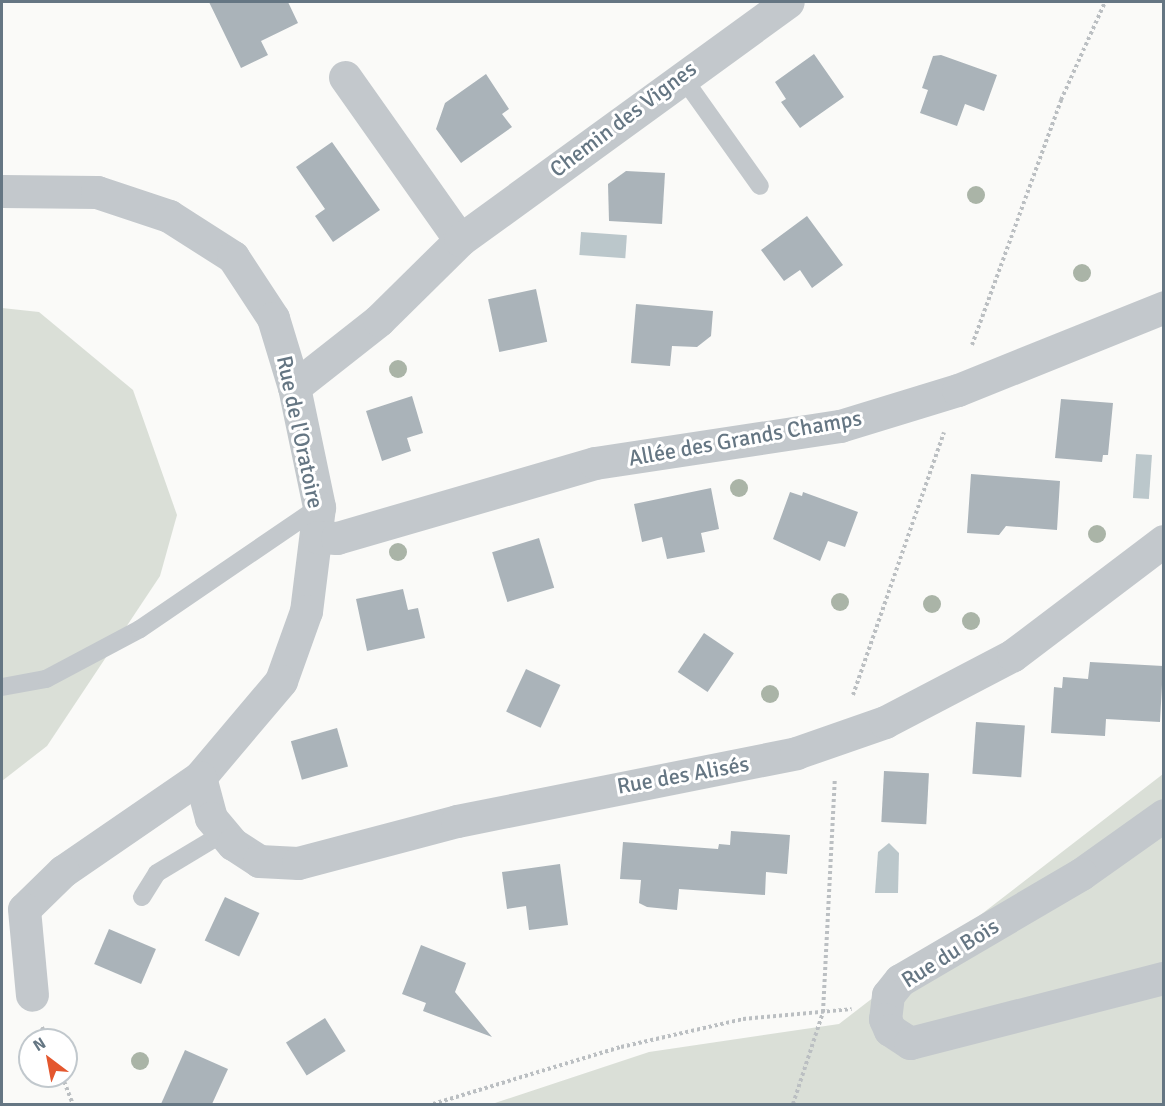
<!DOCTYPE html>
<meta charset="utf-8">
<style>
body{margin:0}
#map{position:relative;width:1165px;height:1106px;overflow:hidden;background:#fafaf8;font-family:Signika,sans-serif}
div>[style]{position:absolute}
.green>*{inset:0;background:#dadfd7}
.water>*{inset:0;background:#bbc7cb;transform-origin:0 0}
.building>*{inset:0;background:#aab3b9;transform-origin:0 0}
.path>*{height:4px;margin-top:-2px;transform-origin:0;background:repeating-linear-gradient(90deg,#bbbfc2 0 3px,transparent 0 6px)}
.service>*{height:18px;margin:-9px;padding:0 9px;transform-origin:9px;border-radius:9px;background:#c3c8cc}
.minor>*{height:33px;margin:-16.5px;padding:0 16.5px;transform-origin:16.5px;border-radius:16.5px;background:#c3c8cc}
.trees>*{width:18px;height:18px;margin:-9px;border-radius:50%;background:#aab4a7}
span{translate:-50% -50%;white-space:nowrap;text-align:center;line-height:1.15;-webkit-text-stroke:6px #fff;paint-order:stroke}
.street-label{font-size:22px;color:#657683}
.frame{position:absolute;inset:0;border:3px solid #657683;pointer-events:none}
.north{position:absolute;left:18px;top:1028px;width:60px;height:60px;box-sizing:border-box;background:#fff;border:2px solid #c1c8cd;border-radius:50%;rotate:328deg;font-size:16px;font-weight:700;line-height:24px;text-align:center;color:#657683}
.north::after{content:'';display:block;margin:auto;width:21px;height:27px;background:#e4572e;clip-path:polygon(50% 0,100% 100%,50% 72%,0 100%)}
</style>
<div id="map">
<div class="green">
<i style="clip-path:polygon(2px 308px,39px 312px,133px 390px,177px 515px,160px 576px,47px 746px,2px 781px)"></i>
<i style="clip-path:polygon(1163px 774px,1163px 1104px,492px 1104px,649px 1052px,839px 1024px)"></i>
</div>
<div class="water">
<i style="left:581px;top:232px;width:46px;height:23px;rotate:4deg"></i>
<i style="left:1136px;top:454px;width:16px;height:44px;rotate:4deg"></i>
<i style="clip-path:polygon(889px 843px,899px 853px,898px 893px,875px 893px,878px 852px)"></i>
</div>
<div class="building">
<i style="clip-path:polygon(209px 2px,288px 2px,298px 23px,261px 41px,268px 55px,241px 68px)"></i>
<i style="clip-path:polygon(814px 54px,844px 97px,800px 128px,781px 102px,786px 99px,775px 82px)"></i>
<i style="clip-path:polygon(941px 55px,997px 75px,984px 111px,965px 104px,957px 126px,920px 113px,928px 90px,922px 88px,933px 56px)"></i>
<i style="clip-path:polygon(486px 74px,509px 109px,502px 114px,512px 127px,461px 163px,436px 129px,445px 103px)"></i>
<i style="clip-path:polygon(332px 142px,380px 210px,333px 242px,315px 216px,325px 209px,296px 167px)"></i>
<i style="clip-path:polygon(626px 171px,665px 173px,662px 224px,609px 221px,608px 184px)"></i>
<i style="clip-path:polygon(807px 216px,843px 265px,812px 288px,800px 270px,784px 281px,761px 250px)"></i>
<i style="left:536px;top:289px;width:54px;height:49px;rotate:78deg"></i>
<i style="clip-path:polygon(636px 304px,713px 311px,711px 336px,697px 347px,672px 346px,670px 366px,631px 363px)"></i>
<i style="clip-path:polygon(412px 396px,423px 433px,407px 438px,411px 451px,382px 461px,366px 411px)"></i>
<i style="clip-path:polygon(1061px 399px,1113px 403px,1108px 455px,1103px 455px,1102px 462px,1055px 458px)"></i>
<i style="clip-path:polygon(971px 474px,1060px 481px,1057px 530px,1006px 526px,999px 535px,967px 533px)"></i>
<i style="clip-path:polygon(711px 488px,719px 529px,701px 533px,705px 552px,667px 559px,662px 537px,642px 542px,634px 504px)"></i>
<i style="clip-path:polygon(790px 492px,802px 496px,803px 492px,858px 512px,845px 547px,828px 541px,820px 561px,773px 539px)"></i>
<i style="left:539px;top:538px;width:52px;height:49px;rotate:73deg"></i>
<i style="clip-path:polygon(403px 589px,408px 610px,418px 608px,425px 638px,367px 651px,356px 599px)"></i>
<i style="left:704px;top:633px;width:36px;height:47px;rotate:34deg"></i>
<i style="clip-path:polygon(1090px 662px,1163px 666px,1160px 722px,1106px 719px,1105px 736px,1051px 733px,1054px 687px,1062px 688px,1063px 677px,1088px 679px)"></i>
<i style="left:526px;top:669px;width:38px;height:47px;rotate:25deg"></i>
<i style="left:976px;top:722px;width:49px;height:52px;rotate:4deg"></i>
<i style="left:337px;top:728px;width:40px;height:48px;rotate:74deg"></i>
<i style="left:884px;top:771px;width:45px;height:51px;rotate:3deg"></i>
<i style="clip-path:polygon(731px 831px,790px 835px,787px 874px,766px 872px,765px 895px,679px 889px,677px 910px,647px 907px,639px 903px,641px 880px,620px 879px,623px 842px,718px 849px,719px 844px,730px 845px)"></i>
<i style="clip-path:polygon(560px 864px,568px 925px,529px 930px,526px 906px,507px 909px,502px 872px)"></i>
<i style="left:225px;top:897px;width:38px;height:48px;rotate:25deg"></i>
<i style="left:109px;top:929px;width:51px;height:38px;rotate:23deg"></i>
<i style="clip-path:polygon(421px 945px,466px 963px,455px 992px,492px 1037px,423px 1011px,426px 1003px,402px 994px)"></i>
<i style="left:325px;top:1018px;width:39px;height:46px;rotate:58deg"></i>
<i style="clip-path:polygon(185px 1050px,228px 1069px,212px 1104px,161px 1104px)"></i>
</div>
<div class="path">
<i style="left:972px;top:345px;width:261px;rotate:-70deg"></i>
<i style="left:1061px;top:100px;width:107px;rotate:-65.8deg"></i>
<i style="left:853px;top:695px;width:278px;rotate:-70.9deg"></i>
<i style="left:42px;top:1027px;width:14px;rotate:69deg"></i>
<i style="left:62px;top:1076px;width:30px;rotate:69deg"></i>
<i style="left:433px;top:1104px;width:196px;rotate:-16.9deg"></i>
<i style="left:621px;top:1047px;width:125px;rotate:-12.9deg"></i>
<i style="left:743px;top:1019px;width:109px;rotate:-5.2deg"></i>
<i style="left:793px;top:1104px;width:97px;rotate:-71.9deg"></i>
<i style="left:823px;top:1012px;width:234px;rotate:-87.1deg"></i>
</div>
<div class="service">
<i style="left:681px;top:75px;width:136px;rotate:54.6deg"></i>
<i style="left:2px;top:687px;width:45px;rotate:-10.3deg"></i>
<i style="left:46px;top:679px;width:106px;rotate:-28deg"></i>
<i style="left:140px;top:629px;width:217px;rotate:-34.3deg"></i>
<i style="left:142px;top:897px;width:28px;rotate:-58deg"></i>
<i style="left:157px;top:873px;width:76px;rotate:-31deg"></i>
</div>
<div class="minor">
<i style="left:345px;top:77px;width:199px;rotate:54.8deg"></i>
<i style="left:2px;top:191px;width:95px;rotate:0.6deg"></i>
<i style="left:97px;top:192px;width:76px;rotate:18.4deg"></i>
<i style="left:169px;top:216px;width:76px;rotate:32.6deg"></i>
<i style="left:233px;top:257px;width:73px;rotate:56.7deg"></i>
<i style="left:273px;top:318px;width:72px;rotate:73.1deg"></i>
<i style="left:294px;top:387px;width:123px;rotate:78.2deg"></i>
<i style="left:319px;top:507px;width:105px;rotate:97.1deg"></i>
<i style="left:306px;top:611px;width:74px;rotate:109.7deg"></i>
<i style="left:281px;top:681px;width:126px;rotate:130.2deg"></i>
<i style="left:200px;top:777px;width:166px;rotate:145.5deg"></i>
<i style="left:63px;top:871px;width:54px;rotate:135.7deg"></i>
<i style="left:24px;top:909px;width:86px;rotate:84.7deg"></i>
<i style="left:294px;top:387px;width:108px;rotate:-38.2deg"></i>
<i style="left:379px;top:320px;width:114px;rotate:-44.6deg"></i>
<i style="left:460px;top:240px;width:405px;rotate:-36deg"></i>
<i style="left:318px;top:537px;width:19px;rotate:3deg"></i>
<i style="left:337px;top:538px;width:269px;rotate:-16.2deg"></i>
<i style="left:595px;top:463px;width:248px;rotate:-8.6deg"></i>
<i style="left:840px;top:426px;width:123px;rotate:-17deg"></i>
<i style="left:958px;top:390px;width:222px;rotate:-21.9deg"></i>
<i style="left:200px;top:777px;width:42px;rotate:75deg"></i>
<i style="left:211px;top:818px;width:34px;rotate:50deg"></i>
<i style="left:233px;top:844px;width:31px;rotate:33deg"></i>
<i style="left:259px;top:861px;width:39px;rotate:3deg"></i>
<i style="left:298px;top:863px;width:164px;rotate:-14.8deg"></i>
<i style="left:457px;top:821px;width:346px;rotate:-11.3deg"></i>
<i style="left:796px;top:753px;width:94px;rotate:-19.2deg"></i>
<i style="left:885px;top:722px;width:144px;rotate:-27.6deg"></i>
<i style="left:1013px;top:655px;width:189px;rotate:-37.1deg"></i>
<i style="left:1164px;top:815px;width:102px;rotate:144.6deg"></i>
<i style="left:1081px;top:874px;width:210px;rotate:149.6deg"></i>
<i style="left:900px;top:980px;width:19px;rotate:129deg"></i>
<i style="left:888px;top:995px;width:24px;rotate:97deg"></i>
<i style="left:885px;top:1019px;width:12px;rotate:66deg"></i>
<i style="left:890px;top:1030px;width:24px;rotate:33deg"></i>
<i style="left:910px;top:1043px;width:262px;rotate:-14.4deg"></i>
</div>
<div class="trees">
<i style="left:976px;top:195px"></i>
<i style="left:1082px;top:273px"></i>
<i style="left:398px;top:369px"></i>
<i style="left:739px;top:488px"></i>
<i style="left:1097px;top:534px"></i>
<i style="left:398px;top:552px"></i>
<i style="left:840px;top:602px"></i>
<i style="left:932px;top:604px"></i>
<i style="left:971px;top:621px"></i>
<i style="left:770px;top:694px"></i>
<i style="left:140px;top:1061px"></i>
</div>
<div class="street-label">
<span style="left:623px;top:119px;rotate:-37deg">Chemin des Vignes</span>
<span style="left:300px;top:432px;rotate:78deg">Rue de l'Oratoire</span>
<span style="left:745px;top:438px;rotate:-10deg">Allée des Grands Champs</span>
<span style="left:683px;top:775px;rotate:-10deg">Rue des Alisés</span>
<span style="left:950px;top:953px;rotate:-32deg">Rue du Bois</span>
</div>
<div class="frame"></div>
<div class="north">N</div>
</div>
